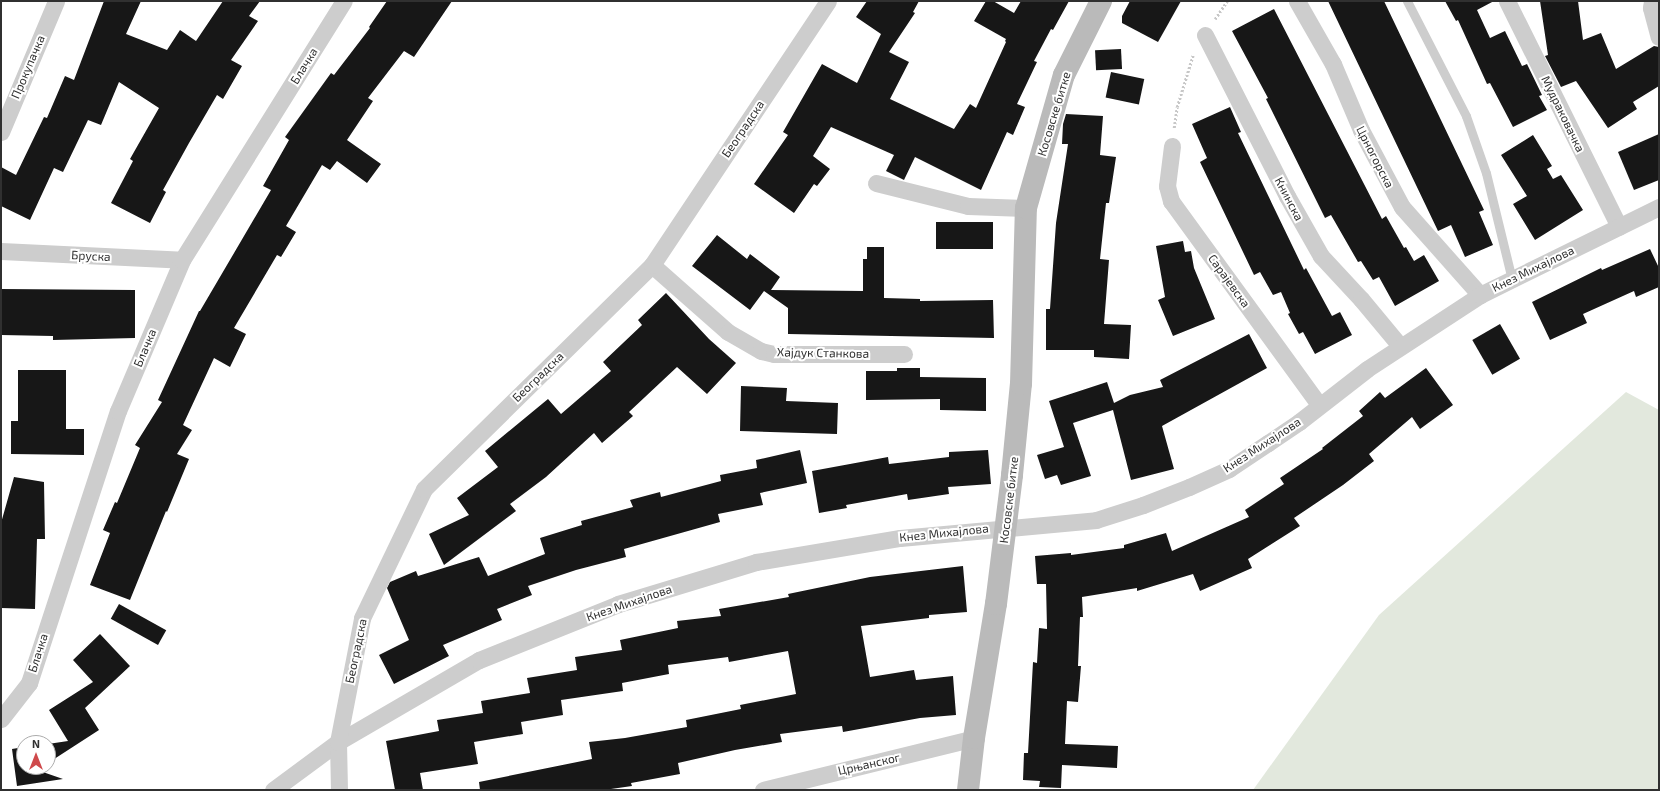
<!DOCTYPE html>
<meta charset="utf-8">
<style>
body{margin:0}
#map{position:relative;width:1660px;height:791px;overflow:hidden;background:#fff;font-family:"Exo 2",sans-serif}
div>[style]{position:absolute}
.green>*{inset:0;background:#e2e8dd}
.building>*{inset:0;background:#171717;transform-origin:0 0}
.path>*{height:2.5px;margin-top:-1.25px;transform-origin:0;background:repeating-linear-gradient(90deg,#c7c7c7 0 2px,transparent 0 4px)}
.lane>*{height:9px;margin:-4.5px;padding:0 4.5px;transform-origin:4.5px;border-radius:4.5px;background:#cdcdcd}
.street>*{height:17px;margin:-8.5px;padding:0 8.5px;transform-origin:8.5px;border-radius:8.5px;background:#cdcdcd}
.secondary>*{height:22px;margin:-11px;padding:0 11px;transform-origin:11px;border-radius:11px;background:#bababa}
span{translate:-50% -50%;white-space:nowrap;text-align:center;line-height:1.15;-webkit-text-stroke:4px #fff;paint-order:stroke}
.street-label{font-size:12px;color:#303030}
.frame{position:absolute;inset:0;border:2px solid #303030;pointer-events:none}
.north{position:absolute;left:16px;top:735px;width:40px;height:40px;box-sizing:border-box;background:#fff;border:1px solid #acacac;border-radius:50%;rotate:0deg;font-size:11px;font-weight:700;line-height:16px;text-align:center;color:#303030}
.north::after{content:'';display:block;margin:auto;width:14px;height:18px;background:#cf494b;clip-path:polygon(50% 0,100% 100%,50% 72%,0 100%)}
</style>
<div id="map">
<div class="green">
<i style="clip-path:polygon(1626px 392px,1659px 410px,1659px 790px,1253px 790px,1379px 615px)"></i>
</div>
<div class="building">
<i style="clip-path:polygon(104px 1px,141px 1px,126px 34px,167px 50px,180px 30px,196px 41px,223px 1px,260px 1px,249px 16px,258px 21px,231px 60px,242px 66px,223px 99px,217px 95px,189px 143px,163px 190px,166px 192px,150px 223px,111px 203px,133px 161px,130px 159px,159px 108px,119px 82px,101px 125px,88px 120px,63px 172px,54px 168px,30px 220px,1px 206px,1px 167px,16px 175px,44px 117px,47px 118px,65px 76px,74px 80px)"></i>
<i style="clip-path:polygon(387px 1px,452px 1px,414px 57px,404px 51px,368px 98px,373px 101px,347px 140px,381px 164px,367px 183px,337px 161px,330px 170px,322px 165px,286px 226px,296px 232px,281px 257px,277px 255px,234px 328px,246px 334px,230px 367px,214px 358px,183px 425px,192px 430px,177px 454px,189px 459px,167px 512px,166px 511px,130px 600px,90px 585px,110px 533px,103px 530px,115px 502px,117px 503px,140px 448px,135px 445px,162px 402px,158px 400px,199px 311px,200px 311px,271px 190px,263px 186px,289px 140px,285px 137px,331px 73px,334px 75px,370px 28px,369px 27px)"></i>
<i style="clip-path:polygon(867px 1px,919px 1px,913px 12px,915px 13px,889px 52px,909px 62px,890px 99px,954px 129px,970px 104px,976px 108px,1006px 42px,1005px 41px,1006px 39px,974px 21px,986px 1px,993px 1px,1014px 13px,1021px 1px,1069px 1px,1053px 30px,1051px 29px,1034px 61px,1037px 62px,1017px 104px,1025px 107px,1013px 135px,1007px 132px,981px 190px,915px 157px,904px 180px,886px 171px,894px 155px,831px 127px,813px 156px,830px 169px,817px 186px,814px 184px,794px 213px,754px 184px,788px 135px,783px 132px,822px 64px,857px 83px,881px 34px,856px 17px)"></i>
<i style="clip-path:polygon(1130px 1px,1181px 1px,1158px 42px,1122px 23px,1122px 16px)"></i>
<i style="clip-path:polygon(1328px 1px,1384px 1px,1484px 210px,1479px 212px,1493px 245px,1465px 257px,1451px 225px,1438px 231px)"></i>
<i style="clip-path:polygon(1445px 1px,1494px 1px,1477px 10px,1490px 38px,1505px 31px,1522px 66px,1527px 64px,1542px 95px,1539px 96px,1547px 110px,1513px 127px,1490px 83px,1487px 84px,1458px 20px,1456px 21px)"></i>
<i style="clip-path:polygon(1540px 1px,1578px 1px,1583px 40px,1601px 33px,1616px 69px,1654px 46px,1659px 47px,1659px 86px,1633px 102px,1637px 109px,1608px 128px,1576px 81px,1561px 87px,1545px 56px,1548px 55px)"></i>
<i style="clip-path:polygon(1274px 9px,1382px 219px,1386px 216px,1404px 248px,1406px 247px,1414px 261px,1424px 255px,1439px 281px,1395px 306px,1379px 277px,1373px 280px,1361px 261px,1358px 262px,1331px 215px,1325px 218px,1266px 99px,1268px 98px,1232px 31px)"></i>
<i style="left:1121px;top:49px;width:20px;height:26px;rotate:87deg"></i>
<i style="left:1111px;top:72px;width:34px;height:26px;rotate:12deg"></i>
<i style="clip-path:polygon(1230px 107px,1241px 132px,1238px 133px,1304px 270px,1306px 268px,1332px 316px,1340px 312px,1352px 335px,1315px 354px,1303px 332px,1299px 334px,1288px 314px,1290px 313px,1281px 292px,1273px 295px,1260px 272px,1254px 275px,1200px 162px,1207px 158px,1192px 124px)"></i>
<i style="clip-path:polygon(1066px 114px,1103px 116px,1100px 155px,1116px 157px,1109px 203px,1106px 203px,1100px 259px,1109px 260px,1104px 324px,1131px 325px,1129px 359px,1094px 357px,1094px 350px,1046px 350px,1046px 309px,1050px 309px,1056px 223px,1068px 144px,1062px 144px,1063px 124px)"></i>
<i style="clip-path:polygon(1659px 134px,1659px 180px,1634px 190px,1618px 152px)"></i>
<i style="clip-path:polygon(1533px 135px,1552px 166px,1547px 169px,1553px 179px,1561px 175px,1583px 210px,1535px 240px,1513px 204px,1527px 196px,1501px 155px)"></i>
<i style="left:936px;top:222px;width:57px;height:27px"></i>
<i style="clip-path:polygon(717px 235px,747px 259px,750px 254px,780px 277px,771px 290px,863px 291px,863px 259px,867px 259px,867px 247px,884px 247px,884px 298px,920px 299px,920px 301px,993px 300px,994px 338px,788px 334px,788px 308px,764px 291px,750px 310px,692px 266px)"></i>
<i style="clip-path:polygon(1183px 241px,1185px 252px,1191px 251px,1194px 268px,1215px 319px,1173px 336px,1158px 300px,1165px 297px,1156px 246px)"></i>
<i style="clip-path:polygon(1650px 249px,1659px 268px,1659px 287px,1636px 297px,1634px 291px,1583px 314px,1587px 323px,1550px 340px,1532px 302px,1601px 268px,1602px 270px)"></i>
<i style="clip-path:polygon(1px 289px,135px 290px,135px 338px,53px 340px,53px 336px,1px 335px)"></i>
<i style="clip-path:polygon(666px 293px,709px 339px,736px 363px,707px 394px,677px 367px,629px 412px,633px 416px,602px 443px,594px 433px,546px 477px,510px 504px,516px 511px,444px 565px,429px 534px,469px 515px,457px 498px,498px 467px,485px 451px,548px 399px,561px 414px,611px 371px,603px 362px,642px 325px,638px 320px)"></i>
<i style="left:1500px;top:324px;width:40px;height:32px;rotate:60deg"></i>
<i style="clip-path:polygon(1249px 334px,1267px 368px,1162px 426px,1174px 469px,1131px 480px,1113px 410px,1073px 423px,1091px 476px,1061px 485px,1057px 475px,1045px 479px,1037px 455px,1064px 447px,1049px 401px,1107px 382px,1114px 403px,1130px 395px,1163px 387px,1160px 380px)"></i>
<i style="clip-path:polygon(897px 368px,920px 368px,920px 377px,986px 378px,986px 411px,940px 410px,940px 399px,866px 400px,866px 371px,897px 371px)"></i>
<i style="clip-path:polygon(1426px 368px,1453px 405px,1420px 429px,1412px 417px,1369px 454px,1374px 461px,1343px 485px,1294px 518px,1300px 526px,1248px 559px,1252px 568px,1200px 591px,1193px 574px,1137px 591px,1137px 588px,1082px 597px,1083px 617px,1080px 617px,1078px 666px,1081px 666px,1078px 702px,1067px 701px,1065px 744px,1118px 746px,1117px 768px,1062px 765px,1061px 788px,1039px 787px,1040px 781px,1023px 780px,1024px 753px,1028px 753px,1033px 662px,1037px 663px,1039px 628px,1047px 629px,1046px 584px,1037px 584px,1035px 556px,1071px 553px,1071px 555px,1124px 548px,1124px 545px,1166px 533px,1172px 551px,1249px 517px,1245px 510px,1284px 484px,1280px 478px,1323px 449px,1322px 448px,1363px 416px,1359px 411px,1380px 392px,1385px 398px)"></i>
<i style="clip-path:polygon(18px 370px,66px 370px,66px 429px,84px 429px,84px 455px,11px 454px,11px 421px,18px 421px)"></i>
<i style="clip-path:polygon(741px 386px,787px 388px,786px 401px,838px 403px,837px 434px,740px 431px)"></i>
<i style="clip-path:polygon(800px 450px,807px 483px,760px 493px,763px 505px,718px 514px,720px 522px,624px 549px,626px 557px,576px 570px,528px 586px,532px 595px,497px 609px,502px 620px,443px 645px,449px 656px,394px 684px,379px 655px,409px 640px,387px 588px,390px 582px,416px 571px,418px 576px,479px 557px,488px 576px,545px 554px,540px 538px,582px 525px,581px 521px,633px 507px,630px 500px,660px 492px,661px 497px,721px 481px,720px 475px,757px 468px,756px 460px)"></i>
<i style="clip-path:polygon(988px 450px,991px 484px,948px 487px,949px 494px,908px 500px,907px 494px,846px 505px,847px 508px,819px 513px,812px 471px,888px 457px,889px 464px,949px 457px,949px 452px)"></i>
<i style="clip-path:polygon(14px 477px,44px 482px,45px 539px,37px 539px,35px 609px,1px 608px,1px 523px)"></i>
<i style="clip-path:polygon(963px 566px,967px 612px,929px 615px,929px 618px,861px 626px,870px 677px,914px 670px,916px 680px,953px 676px,956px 715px,920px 718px,843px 732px,842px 726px,780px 734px,782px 742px,735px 750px,678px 763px,680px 774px,631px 783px,632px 786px,604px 790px,480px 790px,479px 782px,592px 759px,589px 742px,625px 738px,687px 727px,686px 720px,741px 709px,740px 705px,796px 694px,788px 651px,729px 662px,728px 657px,668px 665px,669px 674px,622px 683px,623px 691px,561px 700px,563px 715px,521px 722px,523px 734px,474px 742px,478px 764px,420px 773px,423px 790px,395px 790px,386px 741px,439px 731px,437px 720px,483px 713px,481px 701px,530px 693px,527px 678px,577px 670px,575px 657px,622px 650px,620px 640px,678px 628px,677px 621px,721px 616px,719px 609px,789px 597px,788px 594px,870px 577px)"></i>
<i style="left:119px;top:604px;width:54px;height:17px;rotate:29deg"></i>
<i style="clip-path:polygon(100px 634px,130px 666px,85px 708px,99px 730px,48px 763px,48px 744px,68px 741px,49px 710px,93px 682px,73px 660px)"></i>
<i style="clip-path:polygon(24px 747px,24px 767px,41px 767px,37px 770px,63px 779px,17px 786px,12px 749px)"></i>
</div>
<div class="path">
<i style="left:1215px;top:19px;width:22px;rotate:-56deg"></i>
<i style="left:1174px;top:128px;width:21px;rotate:-82deg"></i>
<i style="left:1177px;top:107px;width:54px;rotate:-72.9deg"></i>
</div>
<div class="lane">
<i style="left:1407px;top:1px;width:129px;rotate:62.8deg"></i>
<i style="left:1466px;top:116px;width:60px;rotate:70.7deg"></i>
<i style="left:1486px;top:173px;width:110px;rotate:76.3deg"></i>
</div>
<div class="street">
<i style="left:1297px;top:1px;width:73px;rotate:60.3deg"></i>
<i style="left:1333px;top:64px;width:72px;rotate:67deg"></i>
<i style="left:1361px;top:130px;width:87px;rotate:62deg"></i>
<i style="left:1402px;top:207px;width:118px;rotate:48.4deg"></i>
<i style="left:1507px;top:1px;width:252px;rotate:63.6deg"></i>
<i style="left:1652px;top:1px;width:7px;rotate:98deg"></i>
<i style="left:1651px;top:8px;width:30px;rotate:75deg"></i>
<i style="left:1205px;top:35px;width:181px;rotate:63deg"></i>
<i style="left:1287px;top:196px;width:69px;rotate:60.5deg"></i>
<i style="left:1321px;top:256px;width:59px;rotate:47.1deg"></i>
<i style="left:1361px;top:299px;width:61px;rotate:50.3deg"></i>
<i style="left:1px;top:132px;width:142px;rotate:-67.2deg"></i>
<i style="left:1172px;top:146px;width:40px;rotate:97.1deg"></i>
<i style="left:1167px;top:186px;width:16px;rotate:75deg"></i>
<i style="left:1171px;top:201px;width:252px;rotate:54deg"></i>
<i style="left:876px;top:183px;width:95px;rotate:14deg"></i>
<i style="left:968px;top:206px;width:58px;rotate:2deg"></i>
<i style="left:1px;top:251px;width:181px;rotate:2.8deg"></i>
<i style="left:652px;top:265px;width:101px;rotate:41.4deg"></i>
<i style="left:728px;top:332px;width:38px;rotate:30deg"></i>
<i style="left:761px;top:351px;width:13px;rotate:13deg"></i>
<i style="left:774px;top:354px;width:130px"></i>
<i style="left:1px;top:719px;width:46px;rotate:-52.1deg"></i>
<i style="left:29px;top:683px;width:286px;rotate:-71.9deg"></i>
<i style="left:118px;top:411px;width:164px;rotate:-67deg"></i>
<i style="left:182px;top:260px;width:305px;rotate:-58deg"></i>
<i style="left:273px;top:790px;width:81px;rotate:-36.4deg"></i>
<i style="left:338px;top:742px;width:163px;rotate:-30.2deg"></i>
<i style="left:479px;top:660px;width:150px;rotate:-21.9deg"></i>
<i style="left:618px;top:604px;width:144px;rotate:-16.9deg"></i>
<i style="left:756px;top:562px;width:146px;rotate:-9.5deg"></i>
<i style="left:900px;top:538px;width:197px;rotate:-5.2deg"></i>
<i style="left:1096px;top:520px;width:49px;rotate:-17.7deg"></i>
<i style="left:1143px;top:505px;width:49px;rotate:-21.4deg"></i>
<i style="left:1189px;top:487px;width:44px;rotate:-24.2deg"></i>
<i style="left:1229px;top:469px;width:47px;rotate:-33.7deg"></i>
<i style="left:1268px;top:443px;width:37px;rotate:-34deg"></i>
<i style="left:1299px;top:422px;width:86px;rotate:-37.9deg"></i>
<i style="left:1367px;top:369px;width:135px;rotate:-33.2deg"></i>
<i style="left:1480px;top:295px;width:199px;rotate:-26.2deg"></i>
<i style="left:339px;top:790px;width:48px;rotate:-91.2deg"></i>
<i style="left:338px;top:742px;width:126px;rotate:-79deg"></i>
<i style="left:362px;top:618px;width:143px;rotate:-64.3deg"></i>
<i style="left:424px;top:489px;width:320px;rotate:-44.5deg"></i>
<i style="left:652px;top:265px;width:317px;rotate:-56.3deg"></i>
<i style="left:763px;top:790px;width:217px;rotate:-13.8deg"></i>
</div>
<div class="secondary">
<i style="left:968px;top:790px;width:52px;rotate:-83.4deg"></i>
<i style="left:974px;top:738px;width:136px;rotate:-80.7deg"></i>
<i style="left:996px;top:604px;width:130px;rotate:-82.9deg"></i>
<i style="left:1012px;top:475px;width:91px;rotate:-84.4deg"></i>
<i style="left:1021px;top:384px;width:176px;rotate:-88.4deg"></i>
<i style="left:1026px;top:208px;width:138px;rotate:-74.1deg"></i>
<i style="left:1064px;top:75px;width:83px;rotate:-63.4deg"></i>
</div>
<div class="street-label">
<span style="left:304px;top:66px;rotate:-58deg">Блачка</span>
<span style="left:28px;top:67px;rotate:-67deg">Прокупачка</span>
<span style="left:1054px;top:114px;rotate:-73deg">Косовске битке</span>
<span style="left:1563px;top:114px;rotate:64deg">Мудраковачка</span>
<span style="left:743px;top:129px;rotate:-56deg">Београдска</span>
<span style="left:1375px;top:157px;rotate:63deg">Црногорска</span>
<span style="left:1289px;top:199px;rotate:62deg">Книнска</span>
<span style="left:91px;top:256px;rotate:3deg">Бруска</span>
<span style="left:1533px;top:269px;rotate:-26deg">Кнез Михајлова</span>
<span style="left:1229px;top:281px;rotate:54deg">Сарајевска</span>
<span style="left:145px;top:348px;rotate:-67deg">Блачка</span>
<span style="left:823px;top:353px;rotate:1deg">Хајдук Станкова</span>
<span style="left:538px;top:377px;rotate:-44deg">Београдска</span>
<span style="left:1262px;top:445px;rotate:-33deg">Кнез Михајлова</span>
<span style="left:1009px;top:500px;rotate:-83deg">Косовске битке</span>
<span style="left:944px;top:533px;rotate:-6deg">Кнез Михајлова</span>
<span style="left:629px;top:603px;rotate:-19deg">Кнез Михајлова</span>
<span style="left:356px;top:651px;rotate:-78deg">Београдска</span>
<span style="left:38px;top:653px;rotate:-72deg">Блачка</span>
<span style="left:869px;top:764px;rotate:-13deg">Црњанског</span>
</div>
<div class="frame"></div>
<div class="north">N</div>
</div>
